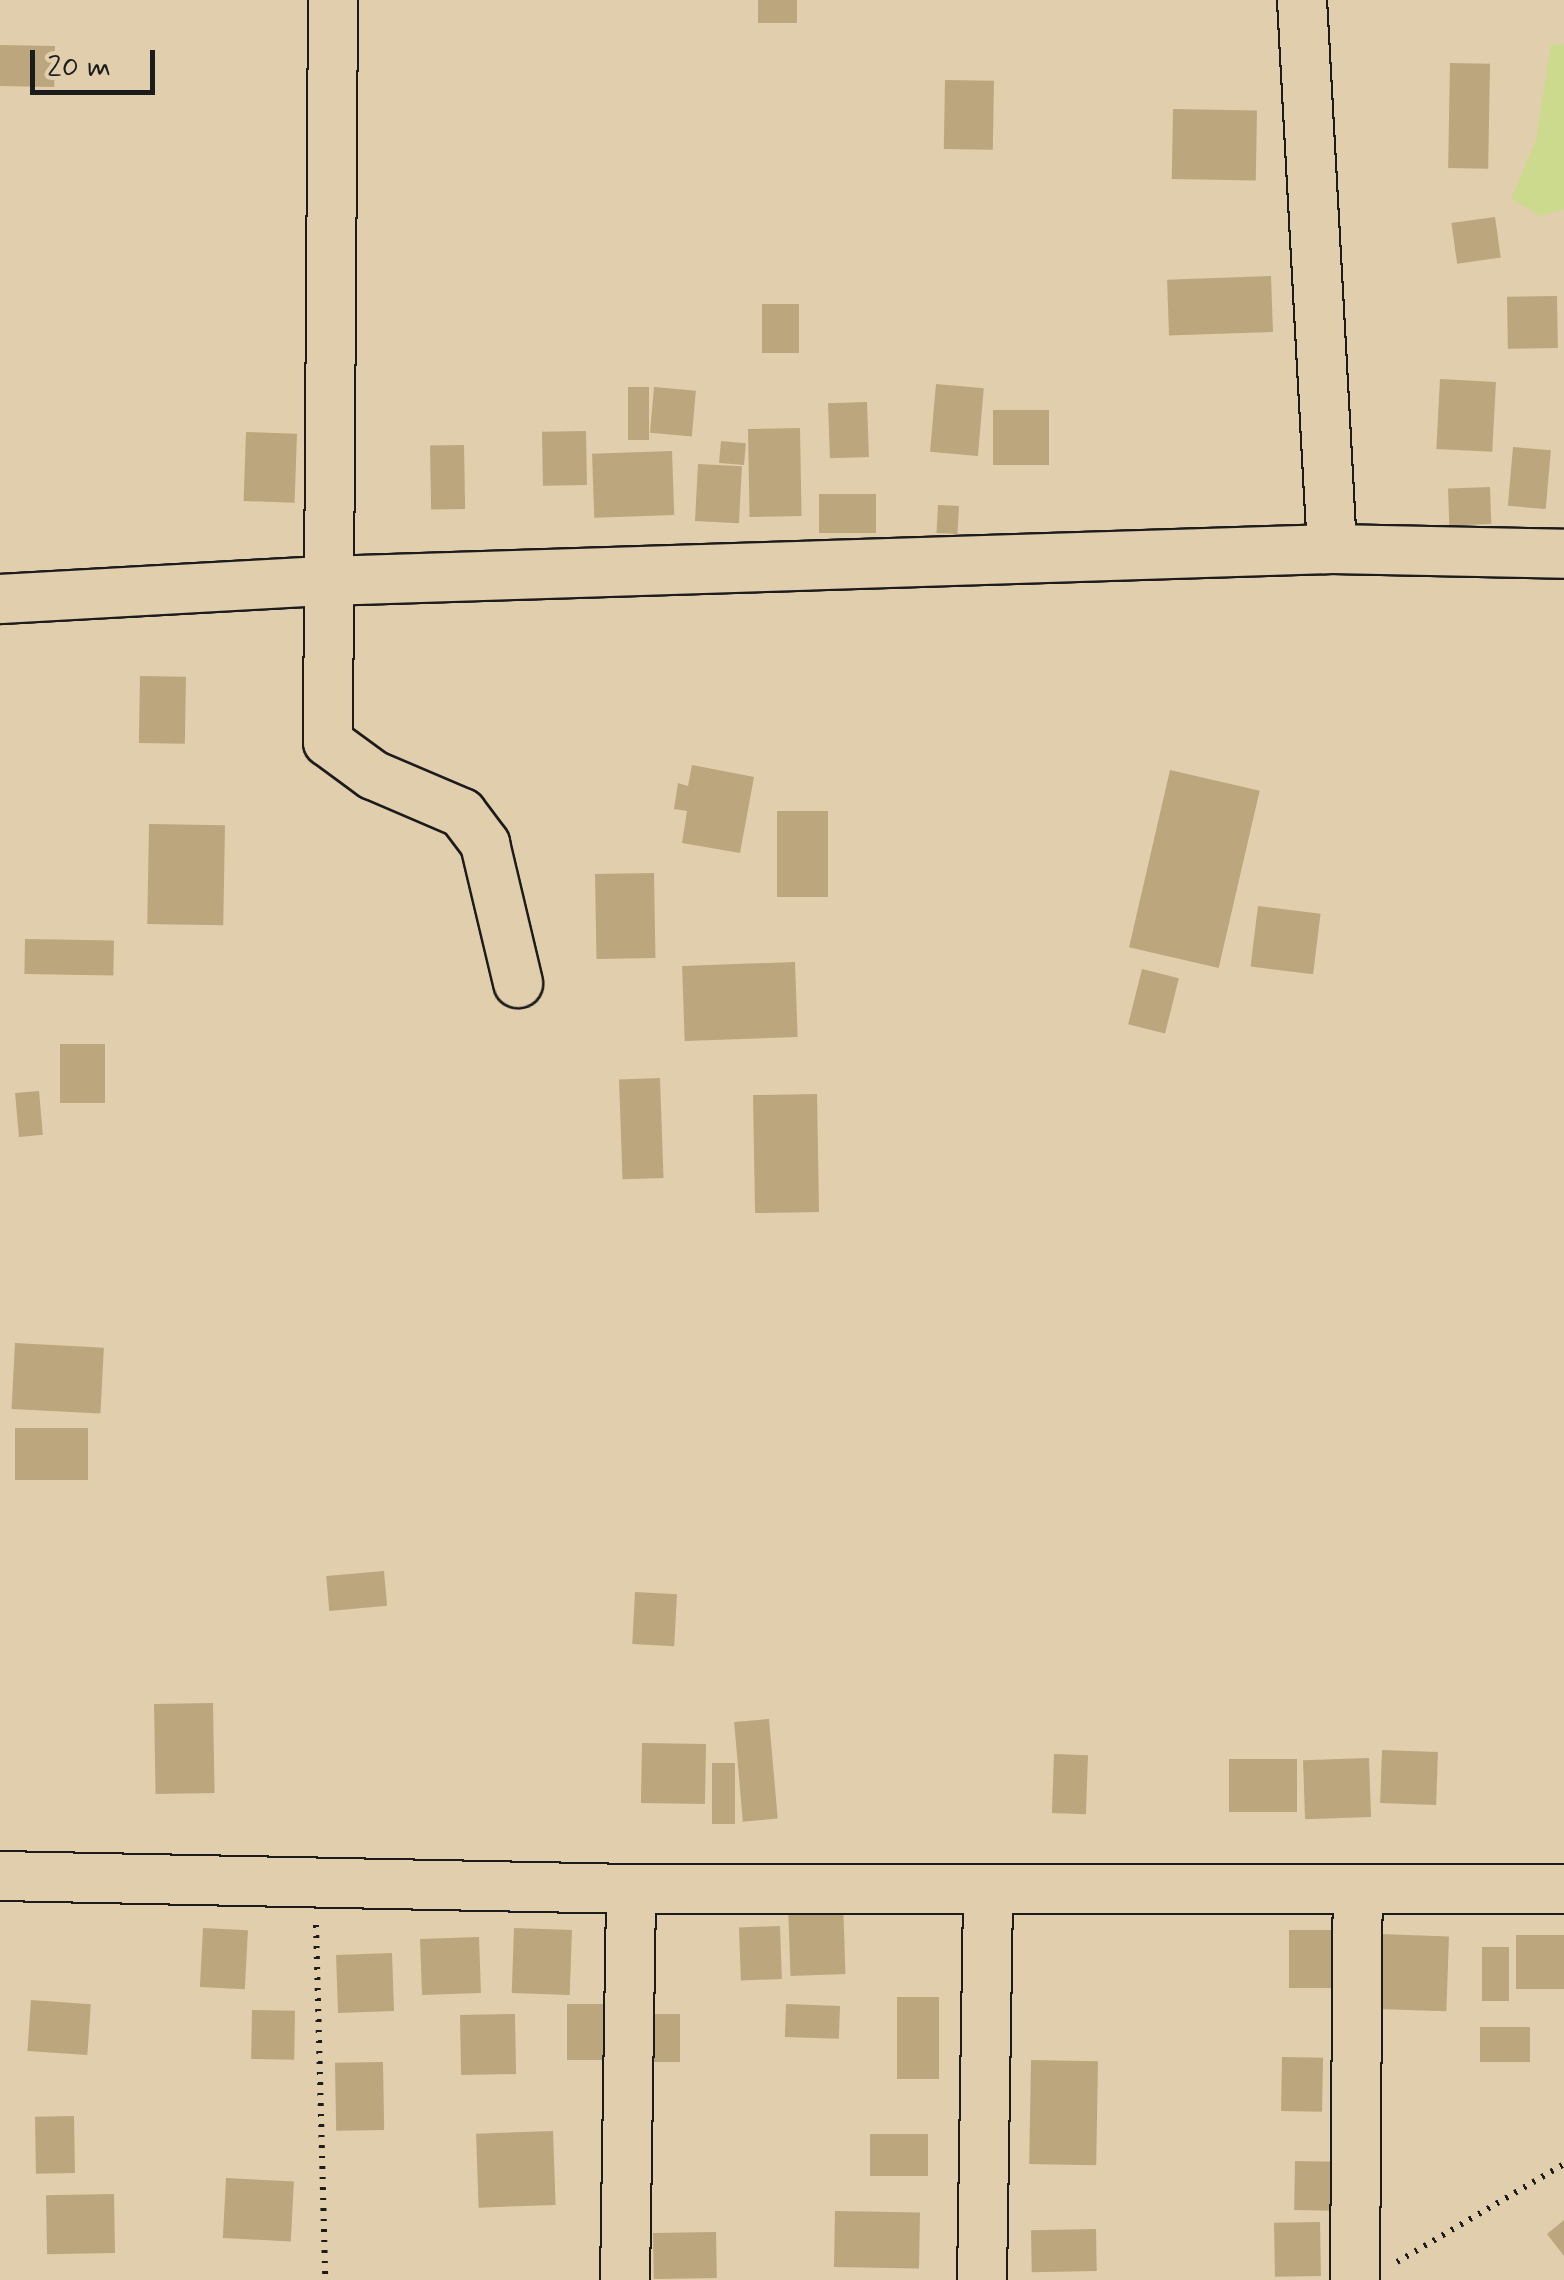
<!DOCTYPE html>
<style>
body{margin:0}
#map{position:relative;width:1564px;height:2280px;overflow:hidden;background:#e1ceac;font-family:Mynerve,sans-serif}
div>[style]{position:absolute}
.green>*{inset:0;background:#ccda8e}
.building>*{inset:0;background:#bca67e;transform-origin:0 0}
.path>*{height:6px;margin-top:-3px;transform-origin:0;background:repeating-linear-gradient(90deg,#1c1c1c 0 2.5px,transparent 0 10.5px)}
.roads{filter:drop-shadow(2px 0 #1c1c1c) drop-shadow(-2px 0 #1c1c1c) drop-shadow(0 2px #1c1c1c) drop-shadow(0 -2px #1c1c1c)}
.minor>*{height:48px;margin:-24px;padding:0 24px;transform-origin:24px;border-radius:24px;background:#e1ceac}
span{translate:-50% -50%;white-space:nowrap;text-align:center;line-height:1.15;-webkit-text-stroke:10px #e1ceac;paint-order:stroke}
.scale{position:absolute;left:30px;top:50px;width:125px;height:45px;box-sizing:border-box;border:5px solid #1c1c1c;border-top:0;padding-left:12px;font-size:30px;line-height:35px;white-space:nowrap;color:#1c1c1c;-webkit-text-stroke:8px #e1ceac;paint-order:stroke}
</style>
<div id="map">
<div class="green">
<i style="clip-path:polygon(1551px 44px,1564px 45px,1564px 209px,1541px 216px,1511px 199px,1536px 140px)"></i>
</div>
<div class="building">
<i style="left:758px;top:0;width:39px;height:23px"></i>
<i style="left:0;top:45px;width:55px;height:41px;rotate:1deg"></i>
<i style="left:1450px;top:63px;width:40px;height:105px;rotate:1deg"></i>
<i style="left:945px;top:80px;width:49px;height:69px;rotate:1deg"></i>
<i style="left:1173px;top:109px;width:84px;height:70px;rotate:1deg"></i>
<i style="left:1495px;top:217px;width:41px;height:44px;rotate:82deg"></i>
<i style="left:1271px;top:276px;width:56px;height:104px;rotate:88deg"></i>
<i style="left:1557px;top:296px;width:52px;height:50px;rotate:89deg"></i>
<i style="left:762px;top:304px;width:37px;height:49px"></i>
<i style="left:1440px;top:379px;width:56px;height:70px;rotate:3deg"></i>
<i style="left:936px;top:384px;width:48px;height:68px;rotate:5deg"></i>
<i style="left:628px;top:387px;width:21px;height:53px"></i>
<i style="left:654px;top:387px;width:42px;height:46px;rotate:5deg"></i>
<i style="left:867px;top:402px;width:55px;height:39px;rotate:88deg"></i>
<i style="left:993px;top:410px;width:56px;height:55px"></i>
<i style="left:800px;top:428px;width:88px;height:52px;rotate:89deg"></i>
<i style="left:586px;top:431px;width:54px;height:44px;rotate:89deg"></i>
<i style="left:246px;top:432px;width:51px;height:69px;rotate:2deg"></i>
<i style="left:721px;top:441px;width:25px;height:22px;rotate:5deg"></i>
<i style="left:464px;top:445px;width:64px;height:34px;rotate:89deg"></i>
<i style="left:1513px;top:447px;width:38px;height:59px;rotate:5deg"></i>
<i style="left:672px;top:451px;width:64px;height:80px;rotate:88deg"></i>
<i style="left:698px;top:464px;width:44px;height:57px;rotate:3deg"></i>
<i style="left:1490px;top:487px;width:37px;height:42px;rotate:88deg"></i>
<i style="left:819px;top:494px;width:57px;height:39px"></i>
<i style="left:938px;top:505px;width:21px;height:28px;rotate:3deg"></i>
<i style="left:140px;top:676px;width:46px;height:67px;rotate:1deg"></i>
<i style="clip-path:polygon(692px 765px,754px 777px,740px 853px,682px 843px,687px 811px,674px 809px,678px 783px,688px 786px)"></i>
<i style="left:1170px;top:770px;width:92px;height:182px;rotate:13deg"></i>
<i style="left:828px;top:811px;width:86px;height:51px;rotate:90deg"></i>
<i style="left:149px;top:824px;width:76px;height:100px;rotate:1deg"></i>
<i style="left:654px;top:873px;width:85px;height:59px;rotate:89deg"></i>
<i style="left:1258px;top:906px;width:63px;height:61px;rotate:7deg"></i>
<i style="left:25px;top:939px;width:89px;height:35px;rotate:1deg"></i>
<i style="left:795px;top:962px;width:75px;height:113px;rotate:88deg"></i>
<i style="left:1142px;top:969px;width:38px;height:57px;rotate:14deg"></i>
<i style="left:60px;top:1044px;width:45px;height:59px"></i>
<i style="left:660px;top:1078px;width:100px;height:41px;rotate:88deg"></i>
<i style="left:39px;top:1091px;width:44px;height:24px;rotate:85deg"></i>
<i style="left:817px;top:1094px;width:118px;height:64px;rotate:89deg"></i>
<i style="left:15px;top:1343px;width:89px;height:66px;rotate:3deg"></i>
<i style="left:15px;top:1428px;width:73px;height:52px"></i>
<i style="left:384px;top:1571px;width:35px;height:58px;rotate:85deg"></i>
<i style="left:635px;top:1592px;width:42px;height:52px;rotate:3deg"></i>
<i style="left:213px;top:1703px;width:90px;height:59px;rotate:89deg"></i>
<i style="left:769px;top:1719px;width:100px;height:35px;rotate:85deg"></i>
<i style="left:642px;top:1743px;width:64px;height:60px;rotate:1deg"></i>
<i style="left:1382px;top:1750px;width:56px;height:53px;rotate:2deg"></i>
<i style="left:1054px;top:1754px;width:34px;height:59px;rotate:2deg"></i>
<i style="left:1369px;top:1758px;width:59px;height:66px;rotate:88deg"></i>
<i style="left:1229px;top:1759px;width:68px;height:53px"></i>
<i style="left:712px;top:1763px;width:23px;height:61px"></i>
<i style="left:843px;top:1902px;width:72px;height:55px;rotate:88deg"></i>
<i style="left:780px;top:1926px;width:53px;height:41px;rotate:88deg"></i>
<i style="left:203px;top:1928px;width:45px;height:59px;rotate:3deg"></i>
<i style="left:514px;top:1928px;width:58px;height:65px;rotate:2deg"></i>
<i style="left:1289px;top:1930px;width:50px;height:58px"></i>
<i style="left:1380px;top:1934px;width:69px;height:75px;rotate:2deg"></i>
<i style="left:1564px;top:1935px;width:54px;height:48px;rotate:90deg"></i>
<i style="left:479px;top:1937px;width:56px;height:59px;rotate:88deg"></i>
<i style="left:1482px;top:1947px;width:27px;height:54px"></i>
<i style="left:392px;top:1953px;width:58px;height:56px;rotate:88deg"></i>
<i style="left:897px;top:1997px;width:42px;height:82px"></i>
<i style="left:31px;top:2000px;width:60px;height:51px;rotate:4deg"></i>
<i style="left:567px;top:2004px;width:39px;height:56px"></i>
<i style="left:786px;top:2004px;width:54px;height:33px;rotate:2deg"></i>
<i style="left:252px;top:2010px;width:43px;height:49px;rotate:1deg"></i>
<i style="left:515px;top:2014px;width:60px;height:55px;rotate:89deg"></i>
<i style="left:640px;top:2014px;width:40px;height:48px"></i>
<i style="left:1480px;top:2027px;width:50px;height:35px"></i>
<i style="left:1282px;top:2057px;width:41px;height:54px;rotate:1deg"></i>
<i style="left:1031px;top:2060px;width:67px;height:104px;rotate:1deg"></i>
<i style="left:383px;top:2062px;width:68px;height:48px;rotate:89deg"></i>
<i style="left:74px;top:2116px;width:57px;height:39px;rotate:89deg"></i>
<i style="left:553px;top:2131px;width:74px;height:77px;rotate:88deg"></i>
<i style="left:870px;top:2134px;width:58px;height:42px"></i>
<i style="left:1295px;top:2161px;width:42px;height:49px;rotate:1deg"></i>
<i style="left:226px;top:2178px;width:68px;height:60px;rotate:3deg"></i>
<i style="left:114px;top:2194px;width:59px;height:68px;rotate:89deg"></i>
<i style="left:835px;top:2211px;width:85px;height:56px;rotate:1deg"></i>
<i style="clip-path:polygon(1564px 2220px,1564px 2256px,1547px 2234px)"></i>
<i style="left:1320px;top:2222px;width:54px;height:46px;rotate:89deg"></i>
<i style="left:1096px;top:2229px;width:42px;height:65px;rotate:89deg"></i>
<i style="left:716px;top:2232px;width:46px;height:63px;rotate:89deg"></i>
</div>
<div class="path">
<i style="left:316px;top:1925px;width:355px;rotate:88.5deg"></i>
<i style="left:1397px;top:2262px;width:194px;rotate:-30.4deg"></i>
</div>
<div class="roads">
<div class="minor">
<i style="left:333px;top:0;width:742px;rotate:90.39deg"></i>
<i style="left:328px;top:742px;width:56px;rotate:36.3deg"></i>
<i style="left:373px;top:775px;width:97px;rotate:23.1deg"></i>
<i style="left:462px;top:813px;width:39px;rotate:53deg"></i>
<i style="left:485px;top:844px;width:143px;rotate:76.6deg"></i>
<i style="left:1302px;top:0;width:550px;rotate:86.87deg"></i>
<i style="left:0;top:599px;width:326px;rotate:-3.2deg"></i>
<i style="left:326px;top:581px;width:1007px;rotate:-1.82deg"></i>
<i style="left:1332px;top:549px;width:232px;rotate:1.2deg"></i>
<i style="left:0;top:1876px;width:631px;rotate:1.18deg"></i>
<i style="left:631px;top:1889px;width:933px"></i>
<i style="left:625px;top:2280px;width:391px;rotate:-89.1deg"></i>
<i style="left:982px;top:2280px;width:389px;rotate:-89.1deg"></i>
<i style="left:1355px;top:2280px;width:389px;rotate:-89.6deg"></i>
</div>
</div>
<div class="scale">20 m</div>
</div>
